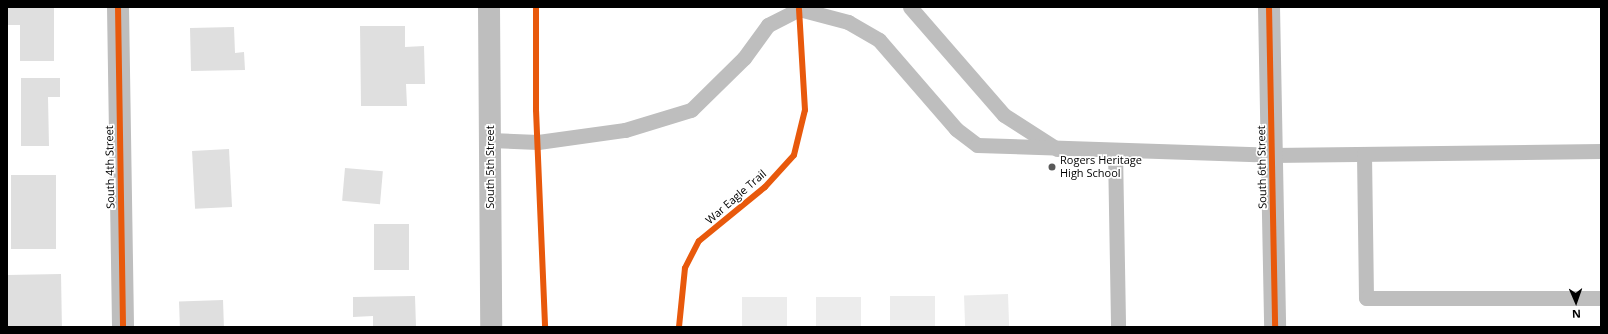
<!DOCTYPE html>
<style>
body{margin:0}
#map{position:relative;width:1608px;height:334px;overflow:hidden;background:#fff;font-family:"Open Sans",sans-serif}
div>[style]{position:absolute}
.green>*{inset:0;background:#ececec;transform-origin:0 0}
.building>*{inset:0;background:#dfdfdf;transform-origin:0 0}
.lane>*{height:15px;margin:-7.5px;padding:0 7.5px;transform-origin:7.5px;border-radius:7.5px;background:#bebebe}
.street>*{height:22px;margin:-11px;padding:0 11px;transform-origin:11px;border-radius:11px;background:#bebebe}
.cycleway>*{height:6px;margin:-3px;padding:0 3px;transform-origin:3px;border-radius:3px;background:#e8590c}
.dots>*{width:11px;height:11px;translate:-50% -50%;box-sizing:border-box;border:2px solid #fff;border-radius:50%}
span{translate:-50% -50%;white-space:nowrap;text-align:center;line-height:1.15;-webkit-text-stroke:3.5px #fff;paint-order:stroke}
.poi-label{font-size:11px;color:#000}
.left{translate:0 -50%;text-align:left}
.street-label{font-size:11px;color:#000}
.frame{position:absolute;inset:0;border:8px solid #000;pointer-events:none}
.north{position:absolute;left:1556px;top:282px;width:40px;height:40px;-webkit-text-stroke:3px #fff;paint-order:stroke;rotate:178deg;font-size:11px;font-weight:700;line-height:16px;text-align:center;color:#000}
.north::after{content:'';display:block;margin:auto;width:14px;height:18px;background:#000;clip-path:polygon(50% 0,100% 100%,50% 72%,0 100%)}
</style>
<div id="map">
<div class="green">
<i style="left:1008px;top:294px;width:33px;height:44px;rotate:88deg"></i>
<i style="left:890px;top:296px;width:45px;height:31px"></i>
<i style="left:787px;top:297px;width:30px;height:45px;rotate:90deg"></i>
<i style="left:816px;top:297px;width:45px;height:30px"></i>
</div>
<div class="building">
<i style="clip-path:polygon(7px 7px,54px 7px,54px 61px,20px 61px,20px 25px,7px 25px)"></i>
<i style="clip-path:polygon(360px 26px,405px 26px,405px 47px,424px 46px,425px 84px,406px 84px,407px 106px,361px 106px)"></i>
<i style="clip-path:polygon(234px 27px,235px 53px,244px 52px,245px 70px,191px 71px,190px 28px)"></i>
<i style="clip-path:polygon(21px 78px,60px 78px,60px 97px,48px 97px,49px 146px,21px 146px)"></i>
<i style="left:229px;top:149px;width:58px;height:37px;rotate:87deg"></i>
<i style="left:345px;top:168px;width:38px;height:33px;rotate:5deg"></i>
<i style="left:11px;top:175px;width:45px;height:74px"></i>
<i style="left:374px;top:224px;width:35px;height:46px"></i>
<i style="left:61px;top:274px;width:53px;height:54px;rotate:89deg"></i>
<i style="clip-path:polygon(415px 296px,416px 327px,373px 327px,373px 316px,353px 317px,353px 297px)"></i>
<i style="left:223px;top:300px;width:27px;height:44px;rotate:88deg"></i>
</div>
<div class="lane">
<i style="left:910px;top:7px;width:143px;rotate:49deg"></i>
<i style="left:1004px;top:115px;width:63px;rotate:32.7deg"></i>
<i style="left:490px;top:140px;width:48px;rotate:2.4deg"></i>
<i style="left:538px;top:142px;width:88px;rotate:-7.9deg"></i>
<i style="left:625px;top:130px;width:69px;rotate:-16.9deg"></i>
<i style="left:691px;top:110px;width:74px;rotate:-44.5deg"></i>
<i style="left:744px;top:58px;width:41px;rotate:-54deg"></i>
<i style="left:768px;top:25px;width:35px;rotate:-27deg"></i>
<i style="left:799px;top:9px;width:51px;rotate:14.9deg"></i>
<i style="left:848px;top:22px;width:36px;rotate:30deg"></i>
<i style="left:879px;top:40px;width:118px;rotate:49.1deg"></i>
<i style="left:956px;top:129px;width:26px;rotate:37deg"></i>
<i style="left:977px;top:145px;width:295px;rotate:1.9deg"></i>
<i style="left:1272px;top:155px;width:329px;rotate:-0.7deg"></i>
<i style="left:1115px;top:151px;width:176px;rotate:89deg"></i>
<i style="left:1364px;top:154px;width:144px;rotate:89.2deg"></i>
<i style="left:1366px;top:298px;width:235px"></i>
</div>
<div class="street">
<i style="left:118px;top:7px;width:320px;rotate:89.1deg"></i>
<i style="left:489px;top:7px;width:320px;rotate:89.6deg"></i>
<i style="left:1269px;top:7px;width:320px;rotate:88.9deg"></i>
</div>
<div class="cycleway">
<i style="left:118px;top:7px;width:320px;rotate:89.1deg"></i>
<i style="left:536px;top:7px;width:103px;rotate:90deg"></i>
<i style="left:536px;top:110px;width:217px;rotate:87.6deg"></i>
<i style="left:1269px;top:7px;width:320px;rotate:88.9deg"></i>
<i style="left:679px;top:327px;width:59px;rotate:-84.2deg"></i>
<i style="left:685px;top:268px;width:30px;rotate:-63deg"></i>
<i style="left:699px;top:241px;width:85px;rotate:-39.3deg"></i>
<i style="left:765px;top:187px;width:43px;rotate:-47.8deg"></i>
<i style="left:794px;top:155px;width:46px;rotate:-76.3deg"></i>
<i style="left:805px;top:110px;width:101px;rotate:-93.4deg"></i>
</div>
<div class="dots">
<i style="left:1052px;top:167px;background:#595959"></i>
</div>
<div class="poi-label">
<span class="left" style="left:1060px;top:167px">Rogers Heritage<br>High School</span>
</div>
<div class="street-label">
<span style="left:110px;top:167px;rotate:-91deg">South 4th Street</span>
<span style="left:490px;top:167px;rotate:-90deg">South 5th Street</span>
<span style="left:1262px;top:167px;rotate:-91deg">South 6th Street</span>
<span style="left:736px;top:197px;rotate:-41deg">War Eagle Trail</span>
</div>
<div class="frame"></div>
<div class="north">N</div>
</div>
